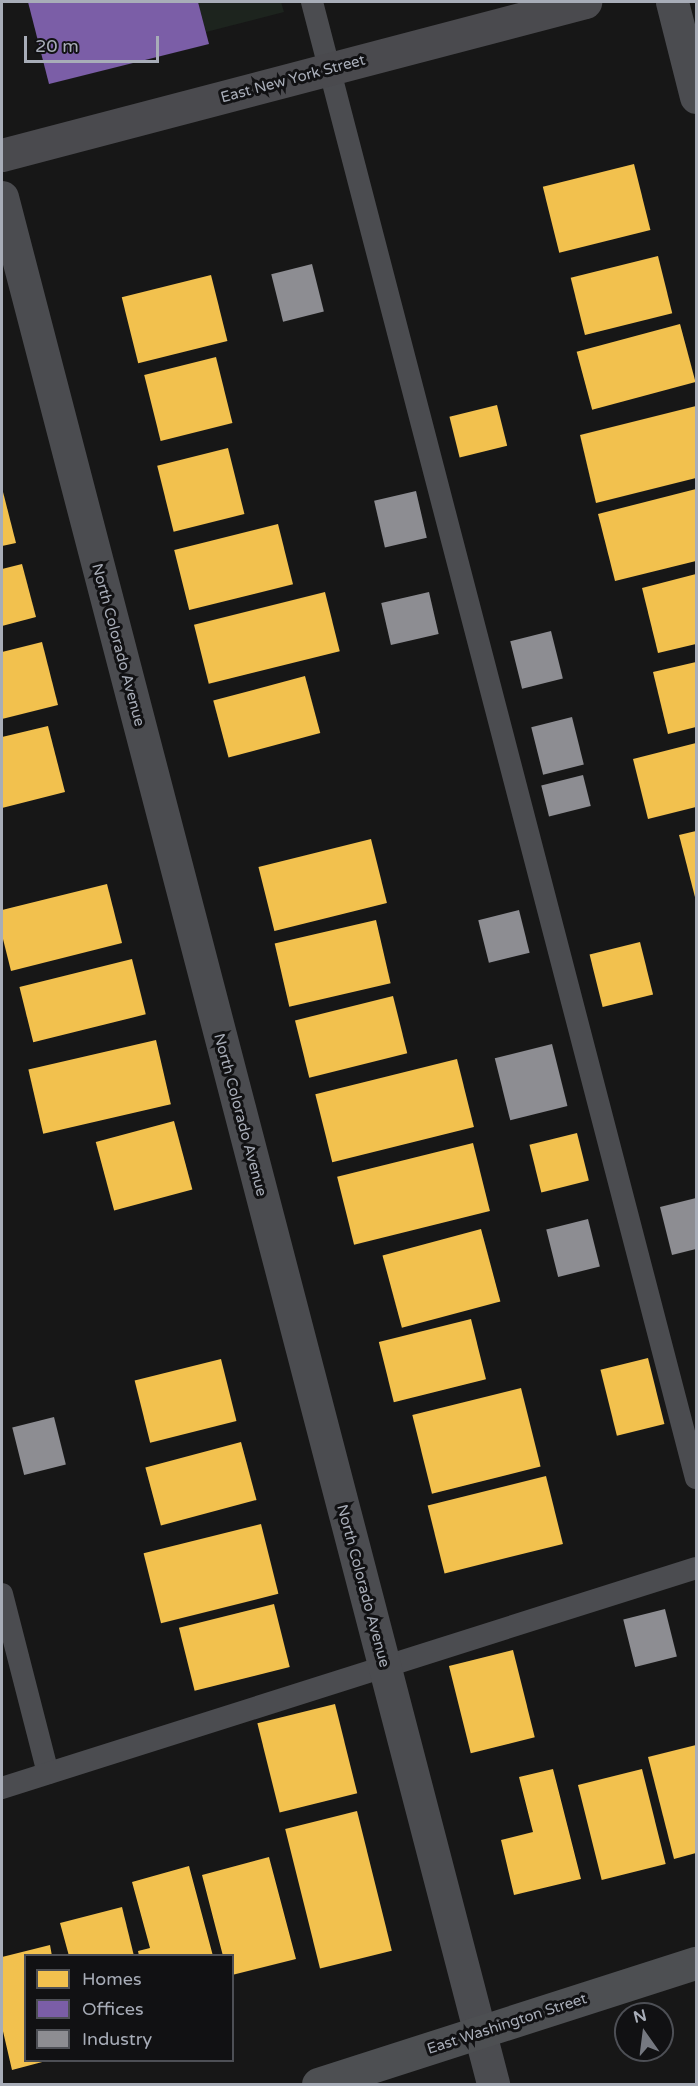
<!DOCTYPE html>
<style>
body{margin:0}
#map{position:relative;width:698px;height:2086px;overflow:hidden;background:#171717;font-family:"Varela Round",sans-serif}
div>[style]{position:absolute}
.green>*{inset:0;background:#1d241e}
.homes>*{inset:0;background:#f2c14e;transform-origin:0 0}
.offices>*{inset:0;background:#7b5ea7}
.industry>*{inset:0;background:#8d8d92;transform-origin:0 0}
.service>*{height:22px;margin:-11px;padding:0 11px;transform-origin:11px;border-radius:11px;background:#4b4c50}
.minor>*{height:33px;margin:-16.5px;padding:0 16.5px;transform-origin:16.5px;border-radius:16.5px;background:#4b4c50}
.secondary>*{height:33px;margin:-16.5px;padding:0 16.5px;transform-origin:16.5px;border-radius:16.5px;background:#4a4a4e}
.primary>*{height:33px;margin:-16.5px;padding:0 16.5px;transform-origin:16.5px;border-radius:16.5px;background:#4d4f52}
span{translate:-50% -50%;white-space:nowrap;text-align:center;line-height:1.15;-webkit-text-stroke:6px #111113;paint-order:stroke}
.street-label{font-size:15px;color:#a8adb8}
.frame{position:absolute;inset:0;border:3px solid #a8adb8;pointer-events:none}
.legend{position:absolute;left:24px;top:1954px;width:210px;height:108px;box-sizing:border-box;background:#111113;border:2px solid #4d4f55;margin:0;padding:8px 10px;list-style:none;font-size:18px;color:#a8adb8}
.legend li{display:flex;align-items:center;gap:12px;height:30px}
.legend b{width:30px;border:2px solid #4d4f55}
.north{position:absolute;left:614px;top:2002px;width:60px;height:60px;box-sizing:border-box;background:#111113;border:2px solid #4d4f55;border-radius:50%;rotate:346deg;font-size:16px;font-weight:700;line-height:24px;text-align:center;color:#a8adb8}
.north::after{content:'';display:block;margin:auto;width:21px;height:27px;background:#757880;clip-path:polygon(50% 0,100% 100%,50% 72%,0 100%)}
.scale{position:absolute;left:24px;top:36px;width:135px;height:27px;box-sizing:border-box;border:3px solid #a8adb8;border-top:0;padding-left:8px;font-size:18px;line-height:21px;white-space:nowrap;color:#a8adb8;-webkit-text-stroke:4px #111113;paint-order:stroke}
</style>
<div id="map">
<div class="green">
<i style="clip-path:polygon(198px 2px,281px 2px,284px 12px,206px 32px)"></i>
</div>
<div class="homes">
<i style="left:634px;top:164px;width:68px;height:94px;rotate:76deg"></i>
<i style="left:658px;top:256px;width:59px;height:90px;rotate:76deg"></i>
<i style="left:211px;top:275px;width:68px;height:92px;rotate:76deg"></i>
<i style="left:680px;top:324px;width:60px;height:107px;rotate:75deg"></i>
<i style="left:216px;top:357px;width:68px;height:74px;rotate:76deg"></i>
<i style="left:497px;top:405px;width:42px;height:49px;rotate:76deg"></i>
<i style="clip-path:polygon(696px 406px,696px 478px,596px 503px,580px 435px)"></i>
<i style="left:228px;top:448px;width:68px;height:73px;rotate:76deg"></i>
<i style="clip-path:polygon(2px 488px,16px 543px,2px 546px)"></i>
<i style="clip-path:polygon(696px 489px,696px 561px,615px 581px,598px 514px)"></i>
<i style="left:278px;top:524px;width:62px;height:107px;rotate:76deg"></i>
<i style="clip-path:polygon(22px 564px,36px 617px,2px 626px,2px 569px)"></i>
<i style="clip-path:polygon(696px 574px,696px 644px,658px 653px,642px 588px)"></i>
<i style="left:325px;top:592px;width:61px;height:135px;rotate:76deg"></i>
<i style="clip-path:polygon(42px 642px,58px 705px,2px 719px,2px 652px)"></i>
<i style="clip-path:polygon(696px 662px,696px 727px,668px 734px,653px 672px)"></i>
<i style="left:305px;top:676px;width:59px;height:95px;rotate:75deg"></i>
<i style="clip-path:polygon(48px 726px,65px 792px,2px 808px,2px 737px)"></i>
<i style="clip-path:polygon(696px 743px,696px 807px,648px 819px,633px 759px)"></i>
<i style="clip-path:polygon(696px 831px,696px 901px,679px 835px)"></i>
<i style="left:371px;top:839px;width:66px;height:116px;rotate:76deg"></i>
<i style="clip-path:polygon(107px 884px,122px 943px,11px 971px,2px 935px,2px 910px)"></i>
<i style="left:376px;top:920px;width:65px;height:104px;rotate:77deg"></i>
<i style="left:640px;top:942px;width:54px;height:52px;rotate:76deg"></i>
<i style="left:132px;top:959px;width:57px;height:116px;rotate:76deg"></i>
<i style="left:393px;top:996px;width:59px;height:101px;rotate:76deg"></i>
<i style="left:156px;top:1040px;width:66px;height:131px;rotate:77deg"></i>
<i style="left:457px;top:1059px;width:70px;height:146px;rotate:76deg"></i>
<i style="left:174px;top:1121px;width:71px;height:81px;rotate:75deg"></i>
<i style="left:577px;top:1133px;width:49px;height:49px;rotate:76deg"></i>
<i style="left:473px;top:1143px;width:70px;height:140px;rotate:76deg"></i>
<i style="left:481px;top:1229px;width:75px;height:102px;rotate:75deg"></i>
<i style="left:471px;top:1319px;width:62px;height:95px;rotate:76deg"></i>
<i style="left:648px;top:1358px;width:68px;height:49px;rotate:76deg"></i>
<i style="left:221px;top:1359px;width:64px;height:89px;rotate:76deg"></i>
<i style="left:521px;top:1388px;width:81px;height:112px;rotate:76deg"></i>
<i style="left:241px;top:1442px;width:60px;height:99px;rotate:75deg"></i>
<i style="left:546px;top:1476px;width:70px;height:122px;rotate:76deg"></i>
<i style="left:261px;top:1524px;width:72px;height:121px;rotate:76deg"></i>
<i style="left:274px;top:1604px;width:65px;height:98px;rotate:76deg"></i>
<i style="left:513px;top:1650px;width:90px;height:66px;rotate:76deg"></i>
<i style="left:335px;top:1704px;width:92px;height:80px;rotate:76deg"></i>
<i style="clip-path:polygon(696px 1745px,696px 1853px,674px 1859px,648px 1757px)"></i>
<i style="clip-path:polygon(553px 1769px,581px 1879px,514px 1895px,501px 1840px,533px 1832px,519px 1777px)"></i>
<i style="left:642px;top:1769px;width:98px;height:66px;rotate:76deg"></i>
<i style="left:357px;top:1811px;width:144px;height:74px;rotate:76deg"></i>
<i style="clip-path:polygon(269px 1857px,296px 1959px,232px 1975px,232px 1956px,223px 1956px,202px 1875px)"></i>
<i style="clip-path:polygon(189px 1866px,213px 1956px,139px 1956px,138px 1951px,150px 1948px,132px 1882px)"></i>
<i style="clip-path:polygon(122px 1907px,134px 1956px,69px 1956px,60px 1923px)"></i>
<i style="clip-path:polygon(50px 1945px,52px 1956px,26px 1956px,26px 2060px,46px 2061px,12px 2070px,2px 2027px,2px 1957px)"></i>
</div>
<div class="offices">
<i style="clip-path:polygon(28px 2px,198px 2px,209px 44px,49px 84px)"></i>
</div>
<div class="industry">
<i style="left:312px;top:264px;width:49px;height:42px;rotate:76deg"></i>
<i style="left:416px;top:491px;width:48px;height:43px;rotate:77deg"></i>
<i style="left:429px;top:592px;width:43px;height:49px;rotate:77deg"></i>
<i style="left:551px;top:631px;width:49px;height:42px;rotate:76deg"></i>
<i style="left:572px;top:717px;width:49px;height:42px;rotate:76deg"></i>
<i style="left:583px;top:775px;width:32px;height:43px;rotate:76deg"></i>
<i style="left:519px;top:910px;width:44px;height:42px;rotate:76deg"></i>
<i style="left:552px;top:1044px;width:64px;height:59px;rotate:76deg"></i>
<i style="clip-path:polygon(696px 1198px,696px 1249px,672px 1255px,660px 1207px)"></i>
<i style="left:588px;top:1219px;width:49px;height:43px;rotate:76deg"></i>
<i style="left:54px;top:1417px;width:49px;height:43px;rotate:76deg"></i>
<i style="left:665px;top:1609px;width:49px;height:43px;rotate:76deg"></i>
</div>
<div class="service">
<i style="left:312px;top:2px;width:1525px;rotate:75.42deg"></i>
<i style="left:2px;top:1594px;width:185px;rotate:75.6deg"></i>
<i style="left:2px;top:1788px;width:728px;rotate:-17.59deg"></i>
</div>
<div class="minor">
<i style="left:672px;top:2px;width:98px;rotate:75.8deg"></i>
<i style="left:2px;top:197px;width:1950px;rotate:75.41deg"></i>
</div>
<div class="secondary">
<i style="left:2px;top:155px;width:603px;rotate:-14.7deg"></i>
</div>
<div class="primary">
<i style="left:318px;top:2084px;width:397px;rotate:-17.8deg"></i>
</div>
<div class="street-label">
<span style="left:293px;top:79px;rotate:-15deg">East New York Street</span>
<span style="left:118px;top:645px;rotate:75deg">North Colorado Avenue</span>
<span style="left:240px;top:1115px;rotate:75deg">North Colorado Avenue</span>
<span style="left:363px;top:1586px;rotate:75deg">North Colorado Avenue</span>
<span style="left:507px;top:2024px;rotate:-18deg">East Washington Street</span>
</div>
<div class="frame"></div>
<ul class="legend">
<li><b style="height:16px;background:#f2c14e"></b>Homes</li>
<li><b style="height:16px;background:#7b5ea7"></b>Offices</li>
<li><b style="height:16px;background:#8d8d92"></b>Industry</li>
</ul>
<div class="north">N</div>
<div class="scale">20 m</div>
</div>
